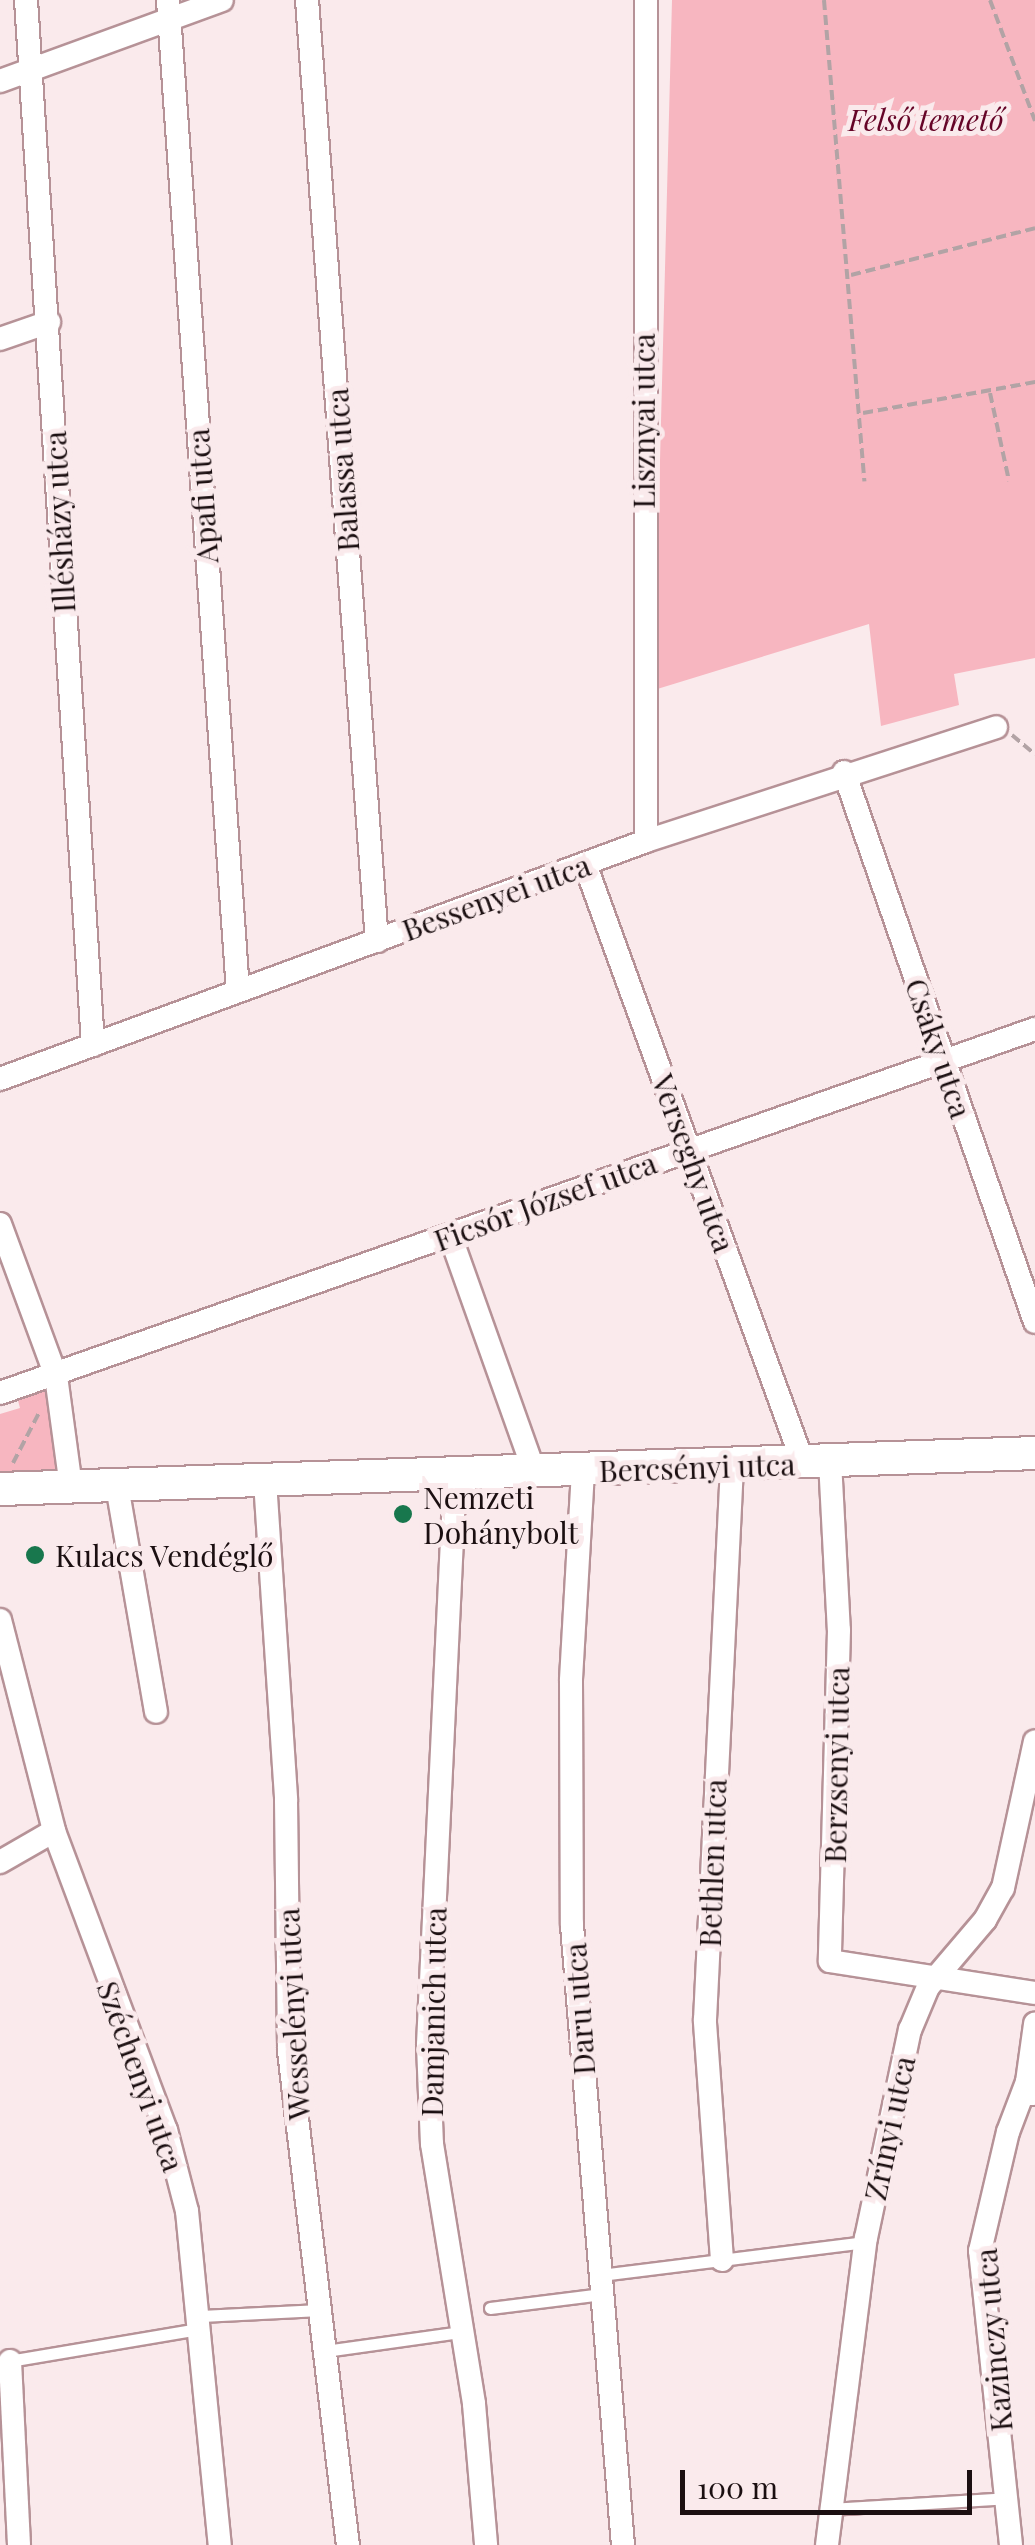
<!DOCTYPE html>
<meta charset="utf-8">
<style>
body{margin:0}
#map{position:relative;width:1035px;height:2545px;overflow:hidden;background:#faeaec;font-family:"Playfair Display",serif}
div>[style]{position:absolute}
.green>*{inset:0;background:#f7b6c0}
.path>*{height:4px;margin-top:-2px;transform-origin:0;background:repeating-linear-gradient(90deg,#b2a3a5 0 10px,transparent 0 15px)}
.roads{filter:drop-shadow(2px 0 #b69297) drop-shadow(-2px 0 #b69297) drop-shadow(0 2px #b69297) drop-shadow(0 -2px #b69297)}
.lane>*{height:11px;margin:-5.5px;padding:0 5.5px;transform-origin:5.5px;border-radius:5.5px;background:#fff}
.street>*{height:22px;margin:-11px;padding:0 11px;transform-origin:11px;border-radius:11px;background:#fff}
.secondary>*{height:32px;margin:-16px;padding:0 16px;transform-origin:16px;border-radius:16px;background:#fff}
.dots>*{width:28px;height:28px;translate:-50% -50%;box-sizing:border-box;border:5px solid #faeaec;border-radius:50%}
span{translate:-50% -50%;white-space:nowrap;text-align:center;line-height:1.15;-webkit-text-stroke:10px #faeaec;paint-order:stroke}
.park-label{font-size:30px;color:#650427;font-style:italic}
.street-label{font-size:30px;color:#1b0f11}
.poi-label{font-size:30px;color:#1b0f11}
.left{translate:0 -50%;text-align:left}
.scale{position:absolute;left:680px;top:2470px;width:292px;height:45px;box-sizing:border-box;border:5px solid #1b0f11;border-top:0;padding-left:12px;font-size:30px;line-height:35px;white-space:nowrap;color:#1b0f11;-webkit-text-stroke:8px #faeaec;paint-order:stroke}
</style>
<div id="map">
<div class="green">
<i style="clip-path:polygon(672px 0,1035px 0,1035px 658px,954px 674px,959px 705px,881px 726px,869px 624px,654px 690px)"></i>
<i style="clip-path:polygon(56px 1376px,71px 1487px,0 1489px,0 1414px,20px 1408px,15px 1389px)"></i>
</div>
<div class="path">
<i style="left:824px;top:0;width:483px;rotate:85.2deg"></i>
<i style="left:990px;top:0;width:129px;rotate:69.6deg"></i>
<i style="left:851px;top:275px;width:190px;rotate:-14.3deg"></i>
<i style="left:990px;top:393px;width:90px;rotate:77.8deg"></i>
<i style="left:863px;top:413px;width:175px;rotate:-10.2deg"></i>
<i style="left:1012px;top:735px;width:30px;rotate:40deg"></i>
<i style="left:13px;top:1463px;width:59px;rotate:-62.6deg"></i>
</div>
<div class="roads">
<div class="lane">
<i style="left:600px;top:2275px;width:268px;rotate:-7.1deg"></i>
<i style="left:490px;top:2308px;width:113px;rotate:-7.1deg"></i>
<i style="left:201px;top:2316px;width:119px;rotate:-2.9deg"></i>
<i style="left:325px;top:2351px;width:136px;rotate:-8deg"></i>
<i style="left:9px;top:2361px;width:192px;rotate:-9.6deg"></i>
<i style="left:831px;top:2509px;width:178px;rotate:-3.5deg"></i>
</div>
<div class="street">
<i style="left:26px;top:0;width:1047px;rotate:86.33deg"></i>
<i style="left:168px;top:0;width:993px;rotate:85.96deg"></i>
<i style="left:307px;top:0;width:944px;rotate:85.75deg"></i>
<i style="left:646px;top:0;width:841px;rotate:90deg"></i>
<i style="left:0;top:81px;width:236px;rotate:-20deg"></i>
<i style="left:0;top:339px;width:52px;rotate:-19.1deg"></i>
<i style="left:844px;top:772px;width:582px;rotate:70.85deg"></i>
<i style="left:585px;top:864px;width:637px;rotate:70deg"></i>
<i style="left:0;top:1079px;width:688px;rotate:-20.22deg"></i>
<i style="left:646px;top:841px;width:368px;rotate:-18deg"></i>
<i style="left:0;top:1224px;width:162px;rotate:69.8deg"></i>
<i style="left:56px;top:1376px;width:112px;rotate:82.3deg"></i>
<i style="left:450px;top:1235px;width:254px;rotate:70.4deg"></i>
<i style="left:0;top:1393px;width:1097px;rotate:-19.38deg"></i>
<i style="left:830px;top:1461px;width:169px;rotate:87deg"></i>
<i style="left:839px;top:1630px;width:331px;rotate:91.6deg"></i>
<i style="left:830px;top:1961px;width:207px;rotate:8.9deg"></i>
<i style="left:583px;top:1471px;width:210px;rotate:93.3deg"></i>
<i style="left:571px;top:1681px;width:244px;rotate:89.8deg"></i>
<i style="left:572px;top:1925px;width:622px;rotate:85.3deg"></i>
<i style="left:455px;top:1476px;width:570px;rotate:92.72deg"></i>
<i style="left:428px;top:2045px;width:99px;rotate:87.7deg"></i>
<i style="left:432px;top:2144px;width:263px;rotate:80.8deg"></i>
<i style="left:474px;top:2404px;width:142px;rotate:85.1deg"></i>
<i style="left:265px;top:1481px;width:320px;rotate:86.2deg"></i>
<i style="left:286px;top:1800px;width:251px;rotate:89.3deg"></i>
<i style="left:289px;top:2051px;width:498px;rotate:83.2deg"></i>
<i style="left:117px;top:1486px;width:229px;rotate:80.2deg"></i>
<i style="left:0;top:1620px;width:218px;rotate:75.6deg"></i>
<i style="left:54px;top:1831px;width:319px;rotate:69.5deg"></i>
<i style="left:166px;top:2130px;width:84px;rotate:75.5deg"></i>
<i style="left:187px;top:2211px;width:336px;rotate:84.4deg"></i>
<i style="left:0;top:1862px;width:62px;rotate:-29.9deg"></i>
<i style="left:1032px;top:2094px;width:13px;rotate:-113deg"></i>
<i style="left:1027px;top:2082px;width:59px;rotate:-82.1deg"></i>
<i style="left:722px;top:2260px;width:241px;rotate:-94.1deg"></i>
<i style="left:705px;top:2020px;width:555px;rotate:-87.21deg"></i>
<i style="left:10px;top:2361px;width:184px;rotate:87.2deg"></i>
<i style="left:827px;top:2545px;width:309px;rotate:-82.8deg"></i>
<i style="left:866px;top:2238px;width:213px;rotate:-78.1deg"></i>
<i style="left:910px;top:2030px;width:47px;rotate:-67.3deg"></i>
<i style="left:928px;top:1987px;width:88px;rotate:-49.6deg"></i>
<i style="left:985px;top:1920px;width:37px;rotate:-61deg"></i>
<i style="left:1003px;top:1888px;width:150px;rotate:-77.7deg"></i>
<i style="left:1011px;top:2545px;width:296px;rotate:-96deg"></i>
<i style="left:980px;top:2251px;width:122px;rotate:-76.8deg"></i>
<i style="left:1008px;top:2132px;width:53px;rotate:-69.2deg"></i>
</div>
<div class="secondary">
<i style="left:0;top:1489px;width:1036px;rotate:-1.99deg"></i>
</div>
</div>
<div class="dots">
<i style="left:403px;top:1514px;background:#18774d"></i>
<i style="left:35px;top:1555px;background:#18774d"></i>
</div>
<div class="park-label">
<span style="left:926px;top:119px">Felső temető</span>
</div>
<div class="street-label">
<span style="left:643px;top:421px;rotate:-90deg">Lisznyai utca</span>
<span style="left:342px;top:470px;rotate:-94deg">Balassa utca</span>
<span style="left:202px;top:496px;rotate:-94deg">Apafi utca</span>
<span style="left:59px;top:522px;rotate:-93deg">Illésházy utca</span>
<span style="left:496px;top:897px;rotate:-20deg">Bessenyei utca</span>
<span style="left:939px;top:1048px;rotate:71deg">Csáky utca</span>
<span style="left:694px;top:1163px;rotate:70deg">Verseghy utca</span>
<span style="left:545px;top:1201px;rotate:-20deg">Ficsór József utca</span>
<span style="left:697px;top:1467px;rotate:-2deg">Bercsényi utca</span>
<span style="left:836px;top:1765px;rotate:-89deg">Berzsenyi utca</span>
<span style="left:712px;top:1863px;rotate:-88deg">Bethlen utca</span>
<span style="left:579px;top:2009px;rotate:-94deg">Daru utca</span>
<span style="left:433px;top:2012px;rotate:-89deg">Damjanich utca</span>
<span style="left:293px;top:2014px;rotate:-93deg">Wesselényi utca</span>
<span style="left:141px;top:2076px;rotate:70deg">Széchenyi utca</span>
<span style="left:889px;top:2128px;rotate:-78deg">Zrínyi utca</span>
<span style="left:993px;top:2340px;rotate:-95deg">Kazinczy utca</span>
</div>
<div class="poi-label">
<span class="left" style="left:423px;top:1514px">Nemzeti<br>Dohánybolt</span>
<span class="left" style="left:55px;top:1555px">Kulacs Vendéglő</span>
</div>
<div class="scale">100 m</div>
</div>
